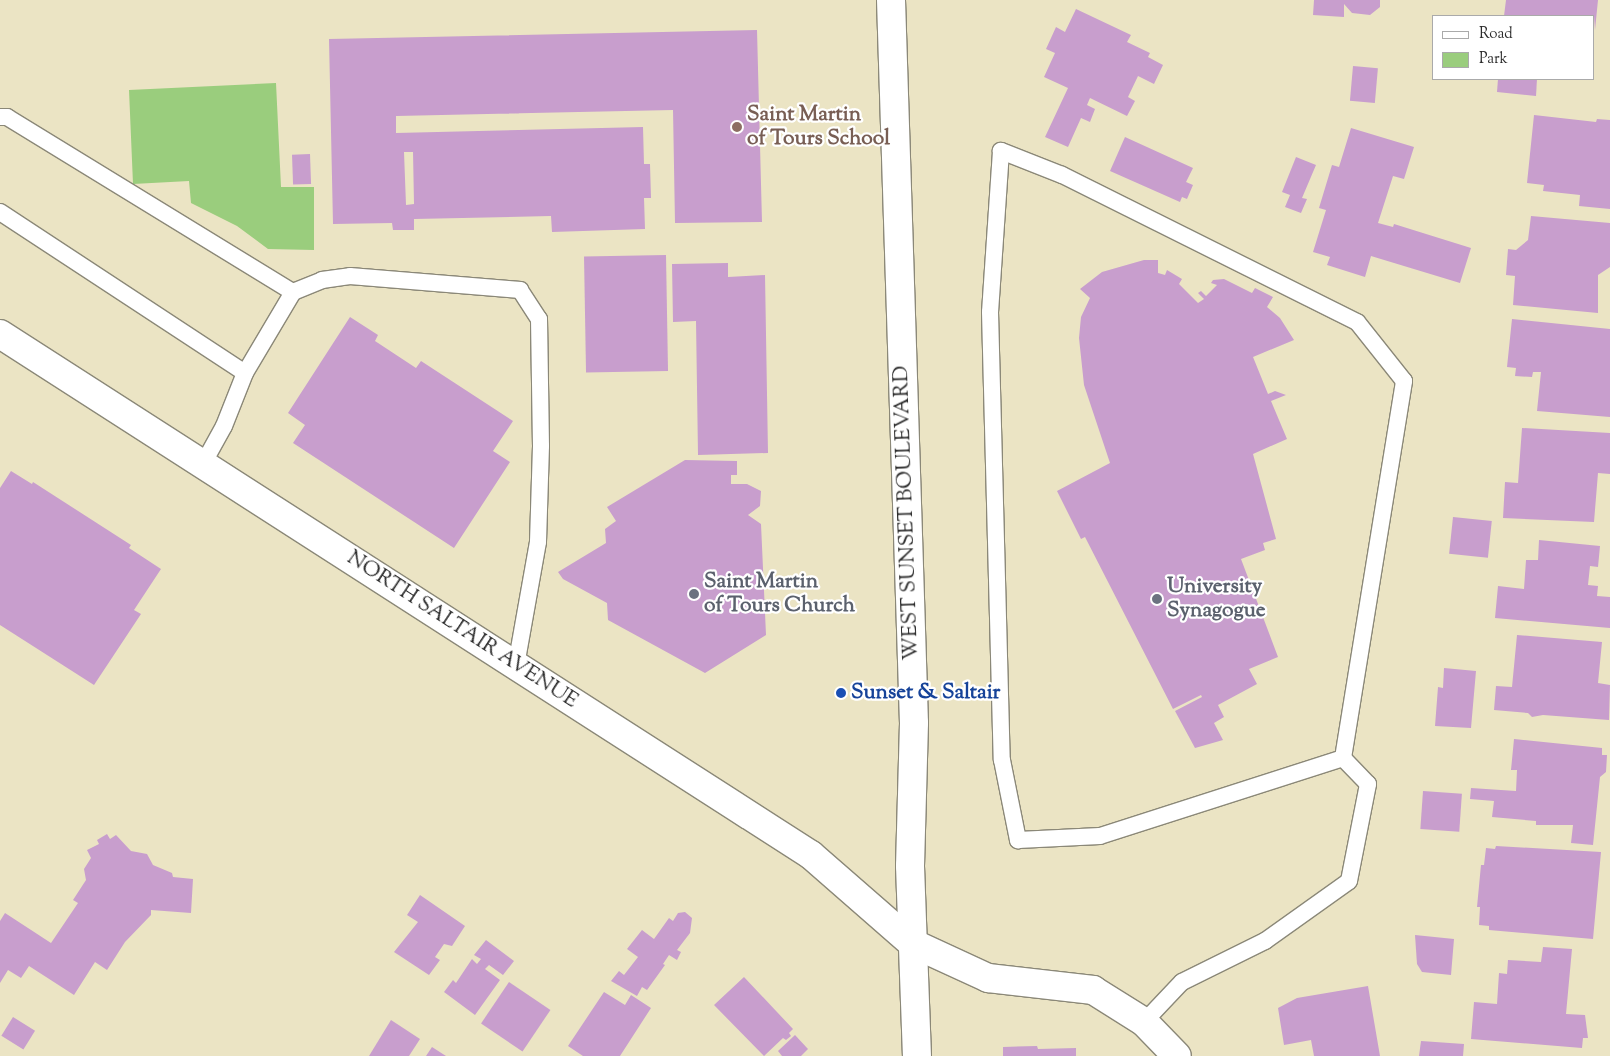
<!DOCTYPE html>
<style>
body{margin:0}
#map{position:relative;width:1610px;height:1056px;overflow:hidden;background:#ebe4c4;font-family:"Sorts Mill Goudy",serif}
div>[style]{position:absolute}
.green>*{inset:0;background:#9acd7d}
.building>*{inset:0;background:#c89ecd;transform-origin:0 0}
.roads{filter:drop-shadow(1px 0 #8b8878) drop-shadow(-1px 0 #8b8878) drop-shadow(0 1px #8b8878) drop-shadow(0 -1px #8b8878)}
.lane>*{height:16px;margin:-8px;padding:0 8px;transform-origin:8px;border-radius:8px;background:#fff}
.street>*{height:28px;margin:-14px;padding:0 14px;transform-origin:14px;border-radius:14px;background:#fff}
.secondary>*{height:28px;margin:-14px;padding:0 14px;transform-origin:14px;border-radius:14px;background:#fff}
.dots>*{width:14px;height:14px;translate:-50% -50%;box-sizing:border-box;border:2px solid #fff;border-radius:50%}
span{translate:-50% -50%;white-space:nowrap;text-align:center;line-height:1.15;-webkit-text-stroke:4.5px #fff;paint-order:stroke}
.education-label{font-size:21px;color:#785e54;font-weight:700}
.left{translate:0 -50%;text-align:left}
.street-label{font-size:21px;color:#2b2b2b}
.worship-label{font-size:21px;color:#5b616d;font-weight:700}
.transit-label{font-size:21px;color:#164399;font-weight:700}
.legend{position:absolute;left:1432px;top:15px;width:162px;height:65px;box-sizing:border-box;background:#fff;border:1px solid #aaa;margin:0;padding:6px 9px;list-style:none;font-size:15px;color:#2b2b2b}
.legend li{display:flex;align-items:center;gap:10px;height:25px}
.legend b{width:25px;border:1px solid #aaa}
</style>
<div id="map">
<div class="green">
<i style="clip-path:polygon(276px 83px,281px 187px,314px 187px,314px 250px,268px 249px,237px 226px,191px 203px,189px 181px,133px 184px,129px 90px)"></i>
</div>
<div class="building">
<i style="clip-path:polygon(1314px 0,1380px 0,1380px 7px,1370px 15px,1352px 13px,1344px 4px,1344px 17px,1313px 15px)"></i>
<i style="clip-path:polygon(1506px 0,1598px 0,1595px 30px,1594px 16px,1504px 16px)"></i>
<i style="clip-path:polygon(1076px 9px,1131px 35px,1127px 42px,1150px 53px,1148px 57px,1163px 65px,1154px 84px,1138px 76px,1128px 97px,1135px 101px,1127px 116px,1090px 98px,1087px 105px,1095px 109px,1090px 122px,1081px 118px,1068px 147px,1045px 137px,1068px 88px,1044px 77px,1055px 53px,1046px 49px,1056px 27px,1065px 32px)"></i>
<i style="clip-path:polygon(evenodd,757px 30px,762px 222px,675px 223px,673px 110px,396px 116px,396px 133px,643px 127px,644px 164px,650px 164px,651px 198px,644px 198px,645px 229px,552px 232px,551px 216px,414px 219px,414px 230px,393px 230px,392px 223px,333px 224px,329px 39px,757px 30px,404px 152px,413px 152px,414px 204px,406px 205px,404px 152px)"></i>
<i style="left:1353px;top:66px;width:25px;height:35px;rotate:5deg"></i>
<i style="clip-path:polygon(1498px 79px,1537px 79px,1536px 96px,1497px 92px)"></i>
<i style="clip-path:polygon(1534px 115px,1596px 122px,1597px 119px,1610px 120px,1610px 209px,1579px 206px,1580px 195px,1543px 191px,1544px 185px,1527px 183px)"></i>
<i style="clip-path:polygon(1351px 128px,1414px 147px,1404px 179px,1393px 176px,1378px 223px,1393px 227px,1394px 224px,1471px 248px,1460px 283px,1371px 256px,1365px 277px,1327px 265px,1330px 257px,1313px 252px,1326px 210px,1319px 208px,1332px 165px,1339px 167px)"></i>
<i style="clip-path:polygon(1125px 137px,1193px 168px,1186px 182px,1193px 185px,1187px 199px,1182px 197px,1180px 202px,1110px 171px)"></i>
<i style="left:310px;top:154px;width:30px;height:18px;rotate:88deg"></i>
<i style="clip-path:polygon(1296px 157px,1316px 165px,1302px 198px,1307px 199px,1301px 213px,1285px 207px,1290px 195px,1282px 192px)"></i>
<i style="clip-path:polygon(1531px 216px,1610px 223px,1610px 267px,1598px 275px,1598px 313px,1513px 305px,1515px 276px,1506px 275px,1508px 249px,1516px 250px,1528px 240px)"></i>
<i style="left:666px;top:255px;width:116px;height:82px;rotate:89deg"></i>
<i style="clip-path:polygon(1144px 260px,1158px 260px,1158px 273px,1165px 275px,1167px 270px,1182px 279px,1179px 284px,1198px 303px,1204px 299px,1198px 293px,1201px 291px,1206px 296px,1217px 285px,1211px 283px,1213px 280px,1224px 279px,1252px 293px,1255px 288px,1273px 297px,1267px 307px,1280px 318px,1294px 340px,1253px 357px,1268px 394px,1275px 391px,1286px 395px,1271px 401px,1287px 439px,1253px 454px,1276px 539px,1263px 543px,1265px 550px,1241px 559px,1278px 657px,1249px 669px,1257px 684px,1218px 705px,1224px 717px,1214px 723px,1223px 740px,1195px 748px,1175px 711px,1202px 697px,1201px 695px,1173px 709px,1085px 537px,1081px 539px,1057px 491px,1110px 463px,1084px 385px,1079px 338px,1081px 317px,1090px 298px,1080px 289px,1102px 272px)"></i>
<i style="clip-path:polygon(728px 263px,728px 277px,765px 275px,768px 453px,698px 455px,696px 321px,673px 322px,672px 264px)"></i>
<i style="clip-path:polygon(350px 317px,378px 335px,375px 341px,416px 368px,421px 361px,513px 421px,493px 451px,510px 462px,454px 548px,293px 443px,305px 425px,288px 413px)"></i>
<i style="clip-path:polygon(1512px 319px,1610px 329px,1610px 417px,1537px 411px,1541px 372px,1533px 372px,1532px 377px,1515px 376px,1516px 368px,1507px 367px)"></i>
<i style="clip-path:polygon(1522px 428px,1610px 433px,1610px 474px,1598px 473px,1594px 522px,1503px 518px,1505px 482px,1518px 483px)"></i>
<i style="clip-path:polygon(685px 460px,737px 461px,737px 475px,731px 475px,731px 484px,747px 484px,761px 491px,760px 506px,748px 515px,761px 524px,766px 635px,705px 673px,608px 620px,607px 603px,563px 579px,558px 572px,606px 543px,605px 529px,616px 521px,607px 507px)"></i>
<i style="clip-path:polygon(11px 471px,32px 484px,33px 482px,131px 545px,129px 548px,161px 569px,134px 610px,141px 614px,94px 685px,0 625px,0 488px)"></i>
<i style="left:1453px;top:517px;width:39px;height:37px;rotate:6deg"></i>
<i style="clip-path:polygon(1539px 540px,1600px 546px,1598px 567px,1590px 566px,1588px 585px,1598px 586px,1597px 596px,1610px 597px,1610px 628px,1495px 618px,1498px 586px,1524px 589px,1526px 560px,1538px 560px)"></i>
<i style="clip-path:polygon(1517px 635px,1602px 642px,1598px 683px,1610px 685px,1609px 720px,1543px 715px,1532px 717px,1528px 713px,1494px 710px,1496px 686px,1512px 687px)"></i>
<i style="clip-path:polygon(1444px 668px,1476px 671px,1471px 728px,1435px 726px,1438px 687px,1443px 688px)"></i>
<i style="clip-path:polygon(1514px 739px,1602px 748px,1602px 755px,1607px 755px,1606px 772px,1600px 777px,1593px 845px,1571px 843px,1573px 825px,1536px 825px,1536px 821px,1492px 817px,1494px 801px,1470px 799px,1471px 788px,1516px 791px,1517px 770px,1511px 770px)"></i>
<i style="left:1423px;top:791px;width:39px;height:38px;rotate:4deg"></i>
<i style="clip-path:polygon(107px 834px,110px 839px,116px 835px,131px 851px,147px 854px,153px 865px,172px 873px,173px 877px,193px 879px,191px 913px,151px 910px,151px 915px,125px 942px,107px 970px,95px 962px,74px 995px,29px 966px,21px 978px,8px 970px,0 983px,0 921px,5px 913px,51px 943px,78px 903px,73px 900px,86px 880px,84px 869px,91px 858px,87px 850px,99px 844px,97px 840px)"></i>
<i style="clip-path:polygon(1496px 846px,1601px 852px,1593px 939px,1489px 930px,1489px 926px,1479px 925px,1480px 907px,1477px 907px,1481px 865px,1484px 865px,1486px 848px,1495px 849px)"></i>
<i style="clip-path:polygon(420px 895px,465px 926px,452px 946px,444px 944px,435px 957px,440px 960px,429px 975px,394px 952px,418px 922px,407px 915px)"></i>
<i style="clip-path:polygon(685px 912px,692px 918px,690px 933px,677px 950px,681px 952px,677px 960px,669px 955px,663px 964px,665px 965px,647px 990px,642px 987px,637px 996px,611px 981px,619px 971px,624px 975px,638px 957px,627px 949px,642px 930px,654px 939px,669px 918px,673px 921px,678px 913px)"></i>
<i style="clip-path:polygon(1415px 935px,1454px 939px,1451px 975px,1422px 972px,1417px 964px)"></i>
<i style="clip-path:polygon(486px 940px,514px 961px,503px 975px,489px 965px,485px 969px,500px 980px,475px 1015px,444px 992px,453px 980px,456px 983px,472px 959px,477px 964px,481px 959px,474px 955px)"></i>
<i style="clip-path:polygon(1543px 947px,1572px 949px,1566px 1014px,1585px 1015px,1588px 1038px,1583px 1038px,1582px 1048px,1471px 1039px,1474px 1002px,1497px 1004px,1499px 973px,1507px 974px,1508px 960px,1541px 962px)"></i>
<i style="clip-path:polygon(744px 977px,793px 1029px,789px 1033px,791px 1036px,786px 1040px,783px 1038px,764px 1056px,714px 1005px)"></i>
<i style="left:509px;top:982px;width:50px;height:50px;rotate:34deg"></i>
<i style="clip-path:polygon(1368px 986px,1380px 1056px,1314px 1056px,1311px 1040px,1284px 1045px,1278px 1008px,1297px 998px)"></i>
<i style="clip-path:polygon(604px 992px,625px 1005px,631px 995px,651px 1008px,620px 1056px,583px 1056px,568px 1046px)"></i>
<i style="left:13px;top:1017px;width:26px;height:22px;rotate:32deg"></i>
<i style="clip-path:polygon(391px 1020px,420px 1039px,409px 1056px,369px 1056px)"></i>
<i style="clip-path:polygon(795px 1035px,808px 1049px,801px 1056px,782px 1056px,778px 1051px)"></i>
<i style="clip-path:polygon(1421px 1041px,1464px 1044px,1463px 1056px,1419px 1056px)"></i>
<i style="clip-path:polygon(1037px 1046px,1038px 1049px,1076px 1048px,1076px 1056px,1003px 1056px,1003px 1047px)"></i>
<i style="clip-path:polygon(432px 1047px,446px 1056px,426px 1056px)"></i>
</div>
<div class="roads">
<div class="lane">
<i style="left:0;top:117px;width:7px"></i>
<i style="left:7px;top:117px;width:335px;rotate:31.5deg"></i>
<i style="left:0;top:212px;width:293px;rotate:33.3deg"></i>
<i style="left:203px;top:464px;width:43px;rotate:-61.1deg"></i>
<i style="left:224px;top:426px;width:57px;rotate:-68.4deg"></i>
<i style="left:245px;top:373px;width:94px;rotate:-59.3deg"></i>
<i style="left:293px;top:292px;width:31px;rotate:-22deg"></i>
<i style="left:322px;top:280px;width:28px;rotate:-8deg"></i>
<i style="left:350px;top:276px;width:171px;rotate:4.7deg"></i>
<i style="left:520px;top:290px;width:35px;rotate:57deg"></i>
<i style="left:539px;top:319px;width:127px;rotate:89.1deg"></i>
<i style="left:541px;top:446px;width:96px;rotate:91.8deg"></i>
<i style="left:538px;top:542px;width:125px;rotate:100.1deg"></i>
<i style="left:1144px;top:1022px;width:55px;rotate:-46.5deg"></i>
<i style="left:1182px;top:982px;width:93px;rotate:-26.3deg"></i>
<i style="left:1265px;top:941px;width:103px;rotate:-35.5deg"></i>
<i style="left:1349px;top:881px;width:99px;rotate:-78.9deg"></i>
<i style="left:1368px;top:784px;width:36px;rotate:-134deg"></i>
<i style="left:1343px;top:758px;width:382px;rotate:-80.8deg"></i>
<i style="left:1404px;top:381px;width:75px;rotate:-128.5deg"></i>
<i style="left:1357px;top:322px;width:330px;rotate:-153.5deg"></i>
<i style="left:1062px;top:175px;width:66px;rotate:-158.5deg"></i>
<i style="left:1001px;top:151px;width:161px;rotate:93.9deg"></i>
<i style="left:990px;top:312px;width:448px;rotate:88.5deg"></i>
<i style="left:1002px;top:760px;width:82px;rotate:78.7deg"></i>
<i style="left:1018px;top:840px;width:82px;rotate:-2.8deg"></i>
<i style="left:1100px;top:836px;width:255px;rotate:-17.8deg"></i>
</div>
<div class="street">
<i style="left:0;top:334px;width:964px;rotate:32.72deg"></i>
<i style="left:811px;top:855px;width:134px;rotate:41.1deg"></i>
<i style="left:912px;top:943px;width:84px;rotate:24.7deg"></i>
<i style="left:988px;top:978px;width:106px;rotate:6.5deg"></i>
<i style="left:1093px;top:990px;width:60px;rotate:32.1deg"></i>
<i style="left:1144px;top:1022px;width:47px;rotate:45.9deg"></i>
</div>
<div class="secondary">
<i style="left:891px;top:0;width:723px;rotate:88.18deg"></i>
<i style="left:914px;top:723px;width:143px;rotate:91.6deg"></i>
<i style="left:910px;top:866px;width:190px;rotate:87.9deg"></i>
</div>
</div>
<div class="dots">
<i style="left:737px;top:127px;background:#8d6e63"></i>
<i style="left:694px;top:594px;background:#6b7280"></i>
<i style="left:1157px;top:599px;background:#6b7280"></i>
<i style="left:841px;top:693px;background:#1a4fb4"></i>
</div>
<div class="education-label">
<span class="left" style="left:747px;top:127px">Saint Martin<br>of Tours School</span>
</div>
<div class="street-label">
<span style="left:907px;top:513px;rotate:-92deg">WEST SUNSET BOULEVARD</span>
<span style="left:462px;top:630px;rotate:33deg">NORTH SALTAIR AVENUE</span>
</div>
<div class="worship-label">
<span class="left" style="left:704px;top:594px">Saint Martin<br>of Tours Church</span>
<span class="left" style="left:1167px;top:599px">University<br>Synagogue</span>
</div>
<div class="transit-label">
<span class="left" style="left:851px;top:693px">Sunset &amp; Saltair</span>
</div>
<ul class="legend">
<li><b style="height:6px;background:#fff"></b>Road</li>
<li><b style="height:14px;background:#9acd7d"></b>Park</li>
</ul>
</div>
